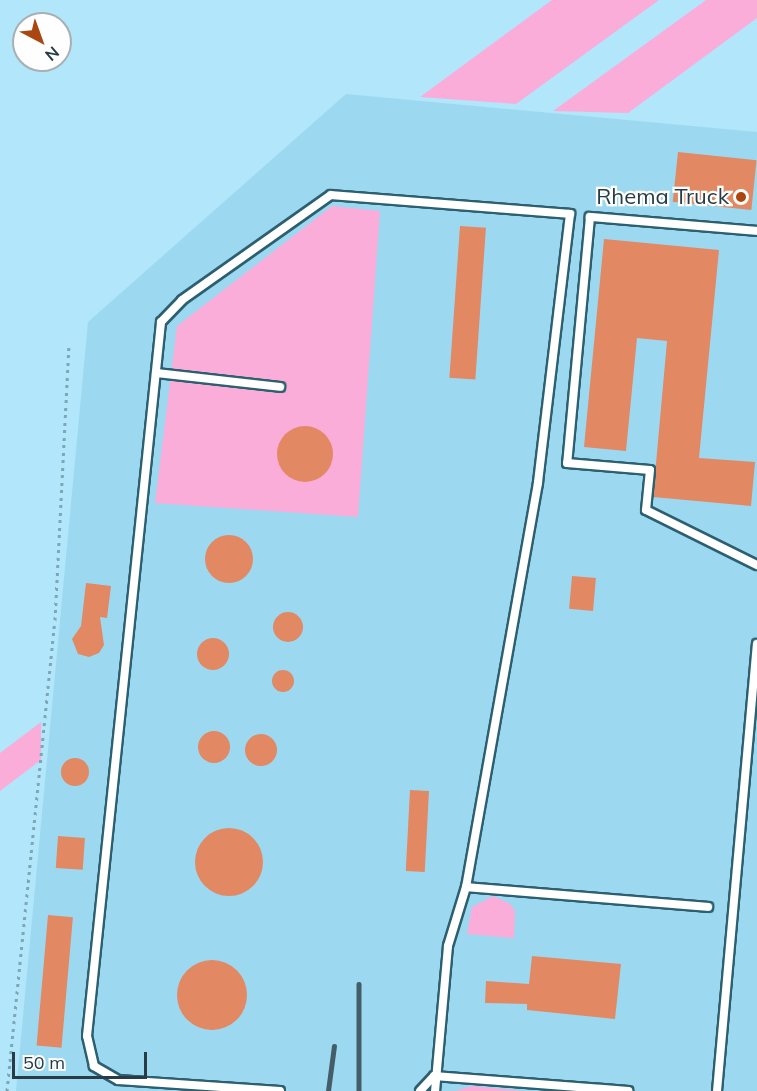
<!DOCTYPE html>
<style>
body{margin:0}
#map{position:relative;width:757px;height:1091px;overflow:hidden;background:#b1e6fb;font-family:Mulish,sans-serif}
div>[style]{position:absolute}
.built>*{inset:0;background:#9cd9f1}
.green>*{inset:0;background:#fbadda}
.building>*{inset:0;background:#e28862;transform-origin:0 0}
.round{border-radius:50%}
.path>*{height:3px;margin-top:-1.5px;transform-origin:0;background:repeating-linear-gradient(90deg,#7da6b6 0 3px,transparent 0 7.5px)}
.roads{filter:drop-shadow(2px 0 #2c5f70) drop-shadow(-2px 0 #2c5f70) drop-shadow(0 2px #2c5f70) drop-shadow(0 -2px #2c5f70)}
.service>*{height:8px;margin:-4px;padding:0 4px;transform-origin:4px;border-radius:4px;background:#fff}
.rail>*{height:4.5px;margin:-2.25px;padding:0 2.25px;transform-origin:2.25px;border-radius:2.25px;background:#435e69}
.dots>*{width:16px;height:16px;translate:-50% -50%;box-sizing:border-box;border:3px solid #fefefe;border-radius:50%}
span{translate:-50% -50%;white-space:nowrap;text-align:center;line-height:1.15;-webkit-text-stroke:4.5px #fefefe;paint-order:stroke}
.poi-label{font-size:22px;color:#273c45}
.right{translate:-100% -50%;text-align:right}
.north{position:absolute;left:12px;top:12px;width:60px;height:60px;box-sizing:border-box;background:#fefefe;border:2px solid #a8b0b4;border-radius:50%;rotate:139deg;font-size:16px;font-weight:700;line-height:24px;text-align:center;color:#273c45}
.north::after{content:'';display:block;margin:auto;width:21px;height:27px;background:#aa4610;clip-path:polygon(50% 0,100% 100%,50% 72%,0 100%)}
.scale{position:absolute;left:12px;top:1052px;width:135px;height:27px;box-sizing:border-box;border:3px solid #273c45;border-top:0;padding-left:8px;font-size:18px;line-height:21px;white-space:nowrap;color:#273c45;-webkit-text-stroke:4px #fefefe;paint-order:stroke}
</style>
<div id="map">
<div class="built">
<i style="clip-path:polygon(346px 94px,757px 132px,757px 1091px,16px 1091px,88px 322px)"></i>
</div>
<div class="green">
<i style="clip-path:polygon(552px 0,659px 0,516px 104px,420px 97px)"></i>
<i style="clip-path:polygon(706px 0,757px 0,757px 18px,628px 113px,553px 111px)"></i>
<i style="clip-path:polygon(332px 206px,380px 211px,358px 517px,155px 503px,177px 326px)"></i>
<i style="clip-path:polygon(41px 722px,41px 760px,0 791px,0 753px)"></i>
<i style="clip-path:polygon(493px 896px,509px 903px,515px 911px,514px 938px,467px 934px,472px 907px)"></i>
<i style="clip-path:polygon(472px 1086px,523px 1091px,455px 1091px)"></i>
</div>
<div class="building">
<i style="left:678px;top:152px;width:79px;height:50px;rotate:6deg"></i>
<i style="left:460px;top:226px;width:26px;height:152px;rotate:4deg"></i>
<i style="clip-path:polygon(604px 239px,719px 250px,699px 458px,755px 462px,751px 506px,653px 497px,667px 341px,637px 338px,626px 451px,584px 447px)"></i>
<i class="round" style="left:277px;top:426px;width:56px;height:56px"></i>
<i class="round" style="left:205px;top:535px;width:48px;height:48px"></i>
<i style="left:572px;top:576px;width:24px;height:33px;rotate:5deg"></i>
<i style="clip-path:polygon(86px 583px,111px 586px,107px 618px,100px 617px,104px 645px,99px 653px,89px 657px,78px 654px,72px 639px,81px 626px)"></i>
<i class="round" style="left:273px;top:612px;width:30px;height:30px"></i>
<i class="round" style="left:197px;top:638px;width:32px;height:32px"></i>
<i class="round" style="left:272px;top:670px;width:22px;height:22px"></i>
<i class="round" style="left:198px;top:731px;width:32px;height:32px"></i>
<i class="round" style="left:245px;top:734px;width:32px;height:32px"></i>
<i class="round" style="left:61px;top:758px;width:28px;height:28px"></i>
<i style="left:410px;top:790px;width:19px;height:81px;rotate:3deg"></i>
<i class="round" style="left:195px;top:828px;width:68px;height:68px"></i>
<i style="left:58px;top:836px;width:27px;height:32px;rotate:4deg"></i>
<i style="left:48px;top:915px;width:25px;height:131px;rotate:5deg"></i>
<i style="clip-path:polygon(532px 956px,621px 964px,615px 1019px,527px 1010px,527px 1004px,485px 1003px,486px 981px,529px 984px)"></i>
<i class="round" style="left:177px;top:960px;width:70px;height:70px"></i>
</div>
<div class="path">
<i style="left:7px;top:1091px;width:473px;rotate:-84.2deg"></i>
<i style="left:55px;top:620px;width:274px;rotate:-87.1deg"></i>
</div>
<div class="roads">
<div class="service">
<i style="left:757px;top:231px;width:168px;rotate:-175.2deg"></i>
<i style="left:590px;top:217px;width:247px;rotate:95.3deg"></i>
<i style="left:567px;top:463px;width:83px;rotate:4.8deg"></i>
<i style="left:650px;top:470px;width:40px;rotate:95.7deg"></i>
<i style="left:646px;top:510px;width:124px;rotate:26.4deg"></i>
<i style="left:156px;top:373px;width:125px;rotate:6.4deg"></i>
<i style="left:466px;top:887px;width:243px;rotate:4.7deg"></i>
<i style="left:434px;top:1076px;width:195px;rotate:4.4deg"></i>
<i style="left:280px;top:1091px;width:162px;rotate:-176.1deg"></i>
<i style="left:118px;top:1080px;width:28px;rotate:-150deg"></i>
<i style="left:94px;top:1066px;width:31px;rotate:-103deg"></i>
<i style="left:87px;top:1036px;width:718px;rotate:-84.08deg"></i>
<i style="left:161px;top:322px;width:30px;rotate:-46deg"></i>
<i style="left:182px;top:300px;width:182px;rotate:-35.2deg"></i>
<i style="left:331px;top:195px;width:240px;rotate:4.5deg"></i>
<i style="left:570px;top:214px;width:271px;rotate:96.8deg"></i>
<i style="left:538px;top:483px;width:410px;rotate:100.1deg"></i>
<i style="left:466px;top:887px;width:62px;rotate:107deg"></i>
<i style="left:448px;top:946px;width:146px;rotate:95.1deg"></i>
<i style="left:420px;top:1091px;width:21px;rotate:-47deg"></i>
<i style="left:717px;top:1091px;width:449px;rotate:-84.9deg"></i>
</div>
</div>
<div class="rail">
<i style="left:359px;top:984px;width:107px;rotate:90deg"></i>
<i style="left:328px;top:1091px;width:45px;rotate:-82.4deg"></i>
</div>
<div class="dots">
<i style="left:741px;top:197px;background:#aa4610"></i>
</div>
<div class="poi-label">
<span class="right" style="left:729px;top:197px">Rhema Truck</span>
</div>
<div class="north">N</div>
<div class="scale">50 m</div>
</div>
